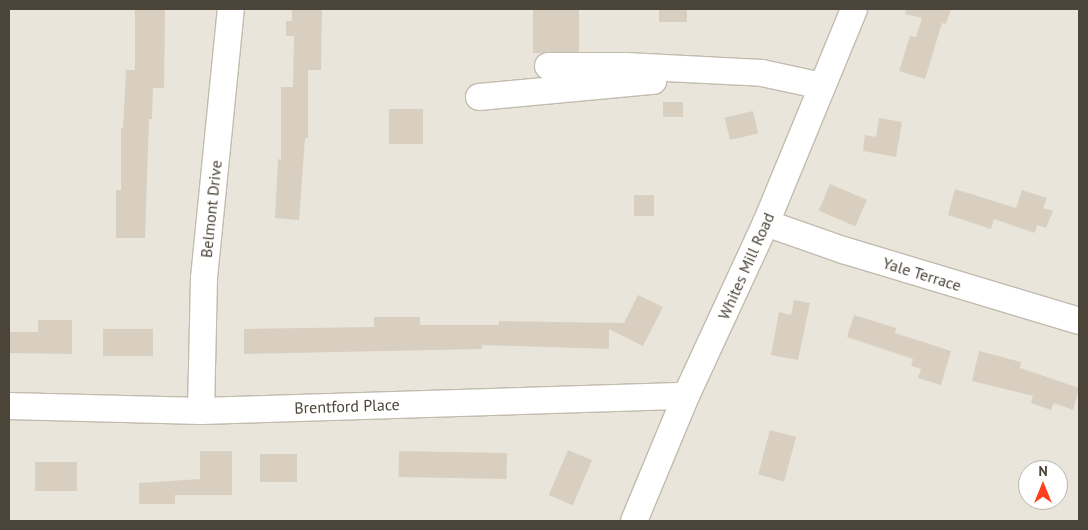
<!DOCTYPE html>
<style>
body{margin:0}
#map{position:relative;width:1088px;height:530px;overflow:hidden;background:#f6f3ec;font-family:"PT Sans",sans-serif}
div>[style]{position:absolute}
.residential>*{inset:0;background:#eae5da}
.building>*{inset:0;background:#d8cfc1;transform-origin:0 0}
.roads{filter:drop-shadow(1px 0 #c2bbae) drop-shadow(-1px 0 #c2bbae) drop-shadow(0 1px #c2bbae) drop-shadow(0 -1px #c2bbae)}
.minor>*{height:26px;margin:-13px;padding:0 13px;transform-origin:13px;border-radius:13px;background:#fff}
span{translate:-50% -50%;white-space:nowrap;text-align:center;line-height:1.15;-webkit-text-stroke:4px #fff;paint-order:stroke}
.street-label{font-size:16px;color:#4b4439}
.frame{position:absolute;inset:0;border:10px solid #4b4439;pointer-events:none}
.north{position:absolute;left:1018px;top:460px;width:50px;height:50px;box-sizing:border-box;background:#fff;border:1px solid #b7b4b0;border-radius:50%;rotate:0deg;font-size:14px;font-weight:700;line-height:20px;text-align:center;color:#4b4439}
.north::after{content:'';display:block;margin:auto;width:18px;height:22px;background:#fc3f1d;clip-path:polygon(50% 0,100% 100%,50% 72%,0 100%)}
</style>
<div id="map">
<div class="residential">
<i style="clip-path:polygon(evenodd,9px 9px,1079px 9px,1079px 521px,9px 521px,9px 9px,1028px 470px,1058px 470px,1058px 500px,1028px 500px,1028px 470px)"></i>
</div>
<div class="building">
<i style="clip-path:polygon(135px 9px,165px 9px,164px 88px,153px 88px,152px 119px,149px 119px,145px 238px,116px 238px,116px 190px,121px 190px,121px 128px,123px 128px,126px 70px,135px 70px)"></i>
<i style="clip-path:polygon(292px 9px,322px 9px,321px 70px,308px 70px,308px 138px,305px 138px,299px 220px,275px 218px,278px 159px,281px 160px,281px 87px,293px 87px,294px 36px,286px 36px,286px 21px,292px 21px)"></i>
<i style="left:533px;top:9px;width:46px;height:44px"></i>
<i style="left:659px;top:9px;width:28px;height:13px"></i>
<i style="clip-path:polygon(906px 9px,951px 9px,946px 24px,942px 23px,925px 79px,899px 71px,910px 36px,916px 37px,922px 18px,905px 14px)"></i>
<i style="left:683px;top:102px;width:15px;height:20px;rotate:90deg"></i>
<i style="left:389px;top:109px;width:34px;height:35px"></i>
<i style="left:753px;top:111px;width:23px;height:29px;rotate:77deg"></i>
<i style="clip-path:polygon(879px 118px,902px 122px,896px 157px,863px 151px,865px 135px,876px 137px)"></i>
<i style="left:830px;top:184px;width:40px;height:29px;rotate:23deg"></i>
<i style="clip-path:polygon(955px 189px,1016px 208px,1022px 190px,1047px 198px,1043px 208px,1053px 211px,1046px 228px,1037px 225px,1035px 233px,994px 219px,991px 229px,948px 215px)"></i>
<i style="left:634px;top:195px;width:20px;height:21px"></i>
<i style="clip-path:polygon(638px 295px,663px 307px,643px 346px,609px 329px,609px 349px,482px 345px,482px 349px,244px 354px,244px 329px,374px 327px,374px 317px,420px 317px,420px 325px,499px 325px,499px 321px,624px 323px)"></i>
<i style="clip-path:polygon(794px 300px,810px 303px,798px 360px,771px 355px,779px 312px,791px 315px)"></i>
<i style="clip-path:polygon(854px 315px,896px 328px,895px 333px,951px 351px,941px 385px,918px 378px,921px 369px,911px 366px,913px 359px,847px 337px)"></i>
<i style="clip-path:polygon(38px 320px,72px 320px,72px 354px,9px 353px,9px 332px,38px 332px)"></i>
<i style="left:103px;top:329px;width:50px;height:27px"></i>
<i style="clip-path:polygon(979px 351px,1021px 362px,1020px 368px,1079px 388px,1073px 410px,1054px 403px,1051px 410px,1031px 403px,1033px 396px,972px 381px)"></i>
<i style="left:770px;top:430px;width:27px;height:46px;rotate:15deg"></i>
<i style="left:568px;top:450px;width:26px;height:49px;rotate:23deg"></i>
<i style="clip-path:polygon(200px 451px,232px 451px,232px 495px,175px 495px,175px 504px,139px 504px,139px 483px,200px 479px)"></i>
<i style="left:399px;top:451px;width:108px;height:26px;rotate:1deg"></i>
<i style="left:260px;top:454px;width:37px;height:28px"></i>
<i style="left:35px;top:462px;width:42px;height:29px"></i>
</div>
<div class="roads">
<div class="minor">
<i style="left:548px;top:66px;width:78px"></i>
<i style="left:626px;top:66px;width:136px;rotate:2.9deg"></i>
<i style="left:762px;top:73px;width:61px;rotate:12.2deg"></i>
<i style="left:479px;top:97px;width:175px;rotate:-5.3deg"></i>
<i style="left:766px;top:223px;width:82px;rotate:19.3deg"></i>
<i style="left:843px;top:250px;width:246px;rotate:16.7deg"></i>
<i style="left:9px;top:406px;width:192px;rotate:1.5deg"></i>
<i style="left:201px;top:411px;width:485px;rotate:-1.8deg"></i>
<i style="left:201px;top:411px;width:133px;rotate:-88.7deg"></i>
<i style="left:204px;top:278px;width:270px;rotate:-84.3deg"></i>
<i style="left:634px;top:521px;width:135px;rotate:-67.4deg"></i>
<i style="left:686px;top:396px;width:191px;rotate:-65.2deg"></i>
<i style="left:766px;top:223px;width:231px;rotate:-67.6deg"></i>
</div>
</div>
<div class="street-label">
<span style="left:211px;top:209px;rotate:-84deg">Belmont Drive</span>
<span style="left:746px;top:266px;rotate:-66deg">Whites Mill Road</span>
<span style="left:922px;top:274px;rotate:17deg">Yale Terrace</span>
<span style="left:347px;top:406px;rotate:-2deg">Brentford Place</span>
</div>
<div class="frame"></div>
<div class="north">N</div>
</div>
